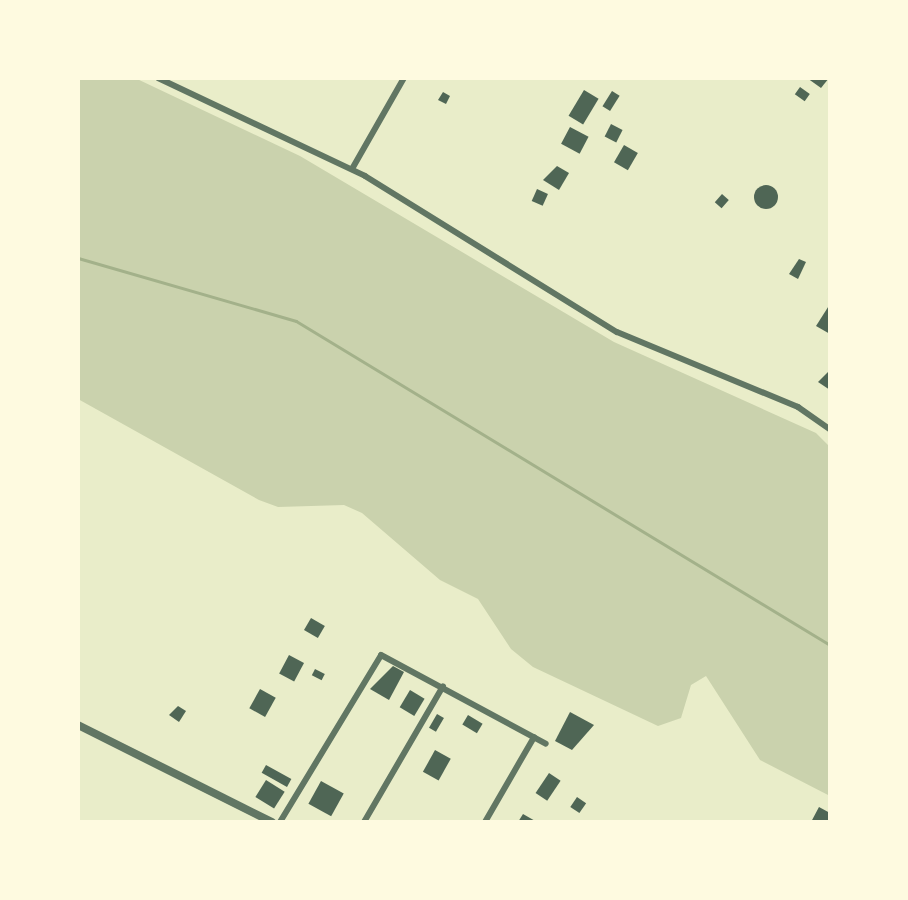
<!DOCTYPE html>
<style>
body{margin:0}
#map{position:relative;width:908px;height:900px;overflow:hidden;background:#e9edc9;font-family:"Varela Round",sans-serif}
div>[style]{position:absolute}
.green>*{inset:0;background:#cad2ad}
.stream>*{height:3px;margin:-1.5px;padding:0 1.5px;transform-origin:1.5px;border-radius:1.5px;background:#a3b18a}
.building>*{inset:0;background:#4f6655;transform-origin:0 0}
.round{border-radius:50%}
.minor>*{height:6px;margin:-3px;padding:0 3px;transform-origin:3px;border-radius:3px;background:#617663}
.tertiary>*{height:8px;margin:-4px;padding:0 4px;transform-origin:4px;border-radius:4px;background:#617663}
span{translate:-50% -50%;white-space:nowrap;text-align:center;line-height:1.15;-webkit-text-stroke:6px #fefae0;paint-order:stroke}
.frame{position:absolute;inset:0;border:80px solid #fefae0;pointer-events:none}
</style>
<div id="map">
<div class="green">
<i style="clip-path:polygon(78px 78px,135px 78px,300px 156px,614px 342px,816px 433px,830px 447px,830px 796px,760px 760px,706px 676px,691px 685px,681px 718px,658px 726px,533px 667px,511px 649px,478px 599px,440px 580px,362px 513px,344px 505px,278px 507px,259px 500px,78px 399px)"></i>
</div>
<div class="stream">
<i style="left:78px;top:258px;width:227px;rotate:16.1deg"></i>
<i style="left:296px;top:321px;width:625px;rotate:31.25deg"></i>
</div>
<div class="building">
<i style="clip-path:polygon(807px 78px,829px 78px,821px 88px)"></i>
<i style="left:800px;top:87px;width:12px;height:9px;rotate:35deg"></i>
<i style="left:584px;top:90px;width:17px;height:30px;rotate:31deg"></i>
<i style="left:612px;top:91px;width:9px;height:18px;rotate:32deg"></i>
<i style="clip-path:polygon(443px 92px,450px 96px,446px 104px,438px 100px)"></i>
<i style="left:611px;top:124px;width:13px;height:14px;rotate:27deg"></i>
<i style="left:570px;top:127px;width:21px;height:19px;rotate:28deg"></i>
<i style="left:624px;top:145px;width:16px;height:20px;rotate:30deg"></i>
<i style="clip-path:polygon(557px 166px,569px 173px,559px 190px,543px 180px)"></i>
<i class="round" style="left:754px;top:185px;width:24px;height:24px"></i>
<i style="left:537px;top:189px;width:12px;height:13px;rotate:24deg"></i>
<i style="left:722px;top:194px;width:9px;height:11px;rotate:41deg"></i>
<i style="clip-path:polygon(799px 259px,806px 262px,798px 279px,789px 274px)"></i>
<i style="clip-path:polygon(830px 304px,830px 334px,816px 326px)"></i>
<i style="clip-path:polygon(830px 370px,830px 390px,818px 382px)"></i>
<i style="left:311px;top:618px;width:16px;height:14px;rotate:30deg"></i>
<i style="left:289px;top:655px;width:17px;height:21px;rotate:28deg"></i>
<i style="clip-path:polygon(393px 666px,404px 672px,389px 700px,370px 689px)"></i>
<i style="left:315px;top:669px;width:11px;height:7px;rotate:27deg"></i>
<i style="left:260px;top:689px;width:18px;height:22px;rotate:29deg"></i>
<i style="left:410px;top:690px;width:17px;height:20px;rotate:31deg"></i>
<i style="clip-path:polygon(178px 706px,186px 711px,179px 722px,169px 715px)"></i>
<i style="clip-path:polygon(570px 712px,594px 725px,572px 750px,555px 741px)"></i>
<i style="left:437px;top:714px;width:8px;height:16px;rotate:30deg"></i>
<i style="left:468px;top:715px;width:17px;height:11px;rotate:31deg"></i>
<i style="left:435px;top:750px;width:18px;height:25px;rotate:29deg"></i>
<i style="left:266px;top:765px;width:29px;height:9px;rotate:29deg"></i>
<i style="left:549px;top:773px;width:14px;height:24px;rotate:34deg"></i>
<i style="left:266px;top:780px;width:22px;height:20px;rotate:32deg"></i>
<i style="left:321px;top:781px;width:26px;height:26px;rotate:29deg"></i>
<i style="left:577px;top:797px;width:11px;height:12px;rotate:34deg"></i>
<i style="clip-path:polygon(819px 807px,830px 813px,830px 822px,811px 822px)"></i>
<i style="clip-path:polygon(523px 814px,537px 822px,518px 822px)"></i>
</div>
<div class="minor">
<i style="left:158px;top:78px;width:229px;rotate:25.3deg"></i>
<i style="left:365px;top:176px;width:296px;rotate:31.8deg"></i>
<i style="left:617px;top:332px;width:196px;rotate:22.5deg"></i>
<i style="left:798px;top:407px;width:39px;rotate:35deg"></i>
<i style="left:352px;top:169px;width:105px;rotate:-60.3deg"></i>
<i style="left:280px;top:822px;width:195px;rotate:-58.8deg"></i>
<i style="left:381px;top:655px;width:187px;rotate:28.3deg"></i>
<i style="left:364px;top:822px;width:157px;rotate:-59.8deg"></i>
<i style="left:485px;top:822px;width:98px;rotate:-60deg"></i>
</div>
<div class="tertiary">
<i style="left:78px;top:725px;width:217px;rotate:26.6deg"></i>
</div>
<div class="frame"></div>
</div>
